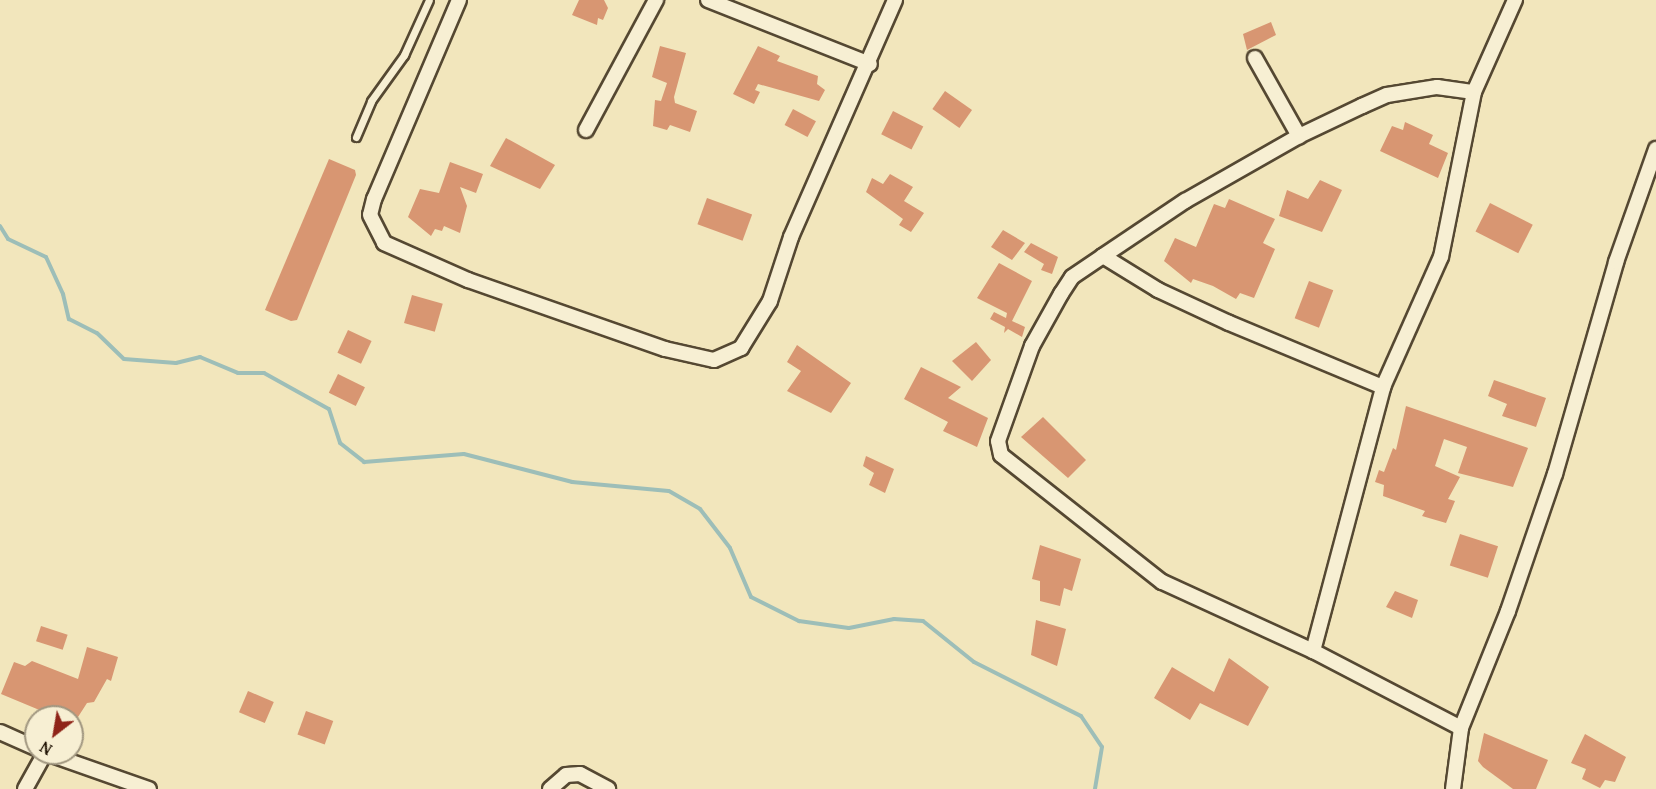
<!DOCTYPE html>
<style>
body{margin:0}
#map{position:relative;width:1656px;height:789px;overflow:hidden;background:#f2e6bc;font-family:"Gentium Book Plus",serif}
div>[style]{position:absolute}
.stream>*{height:4px;margin:-2px;padding:0 2px;transform-origin:2px;border-radius:2px;background:#9dbeb8}
.building>*{inset:0;background:#d89672;transform-origin:0 0}
.roads{filter:drop-shadow(2px 0 #554832) drop-shadow(-2px 0 #554832) drop-shadow(0 2px #554832) drop-shadow(0 -2px #554832)}
.lane>*{height:7px;margin:-3.5px;padding:0 3.5px;transform-origin:3.5px;border-radius:3.5px;background:#f7efd3}
.street>*{height:14px;margin:-7px;padding:0 7px;transform-origin:7px;border-radius:7px;background:#f7efd3}
span{translate:-50% -50%;white-space:nowrap;text-align:center;line-height:1.15;-webkit-text-stroke:4.5px #f7efd3;paint-order:stroke}
.north{position:absolute;left:24px;top:705px;width:60px;height:60px;box-sizing:border-box;background:#f7efd3;border:2px solid #a19780;border-radius:50%;rotate:211deg;font-size:16px;font-weight:700;line-height:24px;text-align:center;color:#211404}
.north::after{content:'';display:block;margin:auto;width:21px;height:27px;background:#8f2418;clip-path:polygon(50% 0,100% 100%,50% 72%,0 100%)}
</style>
<div id="map">
<div class="stream">
<i style="left:0;top:226px;width:15px;rotate:58deg"></i>
<i style="left:8px;top:239px;width:42px;rotate:25.3deg"></i>
<i style="left:46px;top:257px;width:41px;rotate:65.3deg"></i>
<i style="left:63px;top:294px;width:26px;rotate:77deg"></i>
<i style="left:69px;top:319px;width:31px;rotate:27deg"></i>
<i style="left:97px;top:333px;width:37px;rotate:44deg"></i>
<i style="left:124px;top:359px;width:52px;rotate:4.4deg"></i>
<i style="left:176px;top:363px;width:25px;rotate:-14deg"></i>
<i style="left:200px;top:357px;width:41px;rotate:22.8deg"></i>
<i style="left:238px;top:373px;width:26px"></i>
<i style="left:264px;top:373px;width:74px;rotate:29deg"></i>
<i style="left:329px;top:409px;width:36px;rotate:72deg"></i>
<i style="left:340px;top:443px;width:31px;rotate:38deg"></i>
<i style="left:364px;top:462px;width:100px;rotate:-4.6deg"></i>
<i style="left:464px;top:454px;width:112px;rotate:14.5deg"></i>
<i style="left:572px;top:482px;width:97px;rotate:5.3deg"></i>
<i style="left:669px;top:491px;width:36px;rotate:30deg"></i>
<i style="left:700px;top:509px;width:49px;rotate:52.4deg"></i>
<i style="left:730px;top:548px;width:53px;rotate:66.8deg"></i>
<i style="left:751px;top:597px;width:54px;rotate:26.6deg"></i>
<i style="left:799px;top:621px;width:50px;rotate:8deg"></i>
<i style="left:849px;top:628px;width:46px;rotate:-11.3deg"></i>
<i style="left:894px;top:619px;width:29px;rotate:4deg"></i>
<i style="left:923px;top:621px;width:65px;rotate:38.8deg"></i>
<i style="left:974px;top:662px;width:120px;rotate:26.8deg"></i>
<i style="left:1081px;top:716px;width:37px;rotate:56deg"></i>
<i style="left:1102px;top:747px;width:43px;rotate:99.5deg"></i>
</div>
<div class="building">
<i style="clip-path:polygon(579px 0,604px 0,608px 8px,603px 20px,598px 18px,597px 25px,572px 15px)"></i>
<i style="clip-path:polygon(1271px 22px,1276px 35px,1247px 50px,1243px 34px)"></i>
<i style="clip-path:polygon(660px 46px,686px 53px,674px 97px,675px 103px,697px 111px,690px 132px,670px 125px,667px 130px,653px 126px,655px 100px,661px 101px,667px 83px,652px 77px)"></i>
<i style="clip-path:polygon(758px 46px,780px 56px,777px 61px,818px 76px,817px 84px,825px 90px,819px 101px,758px 84px,755px 90px,760px 92px,754px 104px,733px 94px)"></i>
<i style="left:945px;top:91px;width:33px;height:22px;rotate:35deg"></i>
<i style="left:793px;top:109px;width:26px;height:18px;rotate:28deg"></i>
<i style="left:893px;top:111px;width:34px;height:26px;rotate:27deg"></i>
<i style="clip-path:polygon(1405px 122px,1433px 135px,1429px 144px,1448px 153px,1438px 178px,1380px 151px,1392px 126px,1403px 130px)"></i>
<i style="clip-path:polygon(506px 138px,555px 165px,540px 189px,490px 166px)"></i>
<i style="clip-path:polygon(329px 159px,355px 170px,356px 175px,297px 320px,291px 321px,265px 310px)"></i>
<i style="clip-path:polygon(450px 162px,483px 174px,476px 193px,460px 187px,467px 206px,460px 233px,444px 226px,442px 231px,435px 229px,431px 236px,408px 217px,420px 189px,439px 193px)"></i>
<i style="clip-path:polygon(890px 174px,913px 187px,904px 201px,924px 213px,911px 232px,899px 225px,903px 219px,866px 192px,872px 178px,883px 184px)"></i>
<i style="clip-path:polygon(1320px 180px,1342px 190px,1322px 232px,1279px 216px,1287px 190px,1308px 199px)"></i>
<i style="left:707px;top:198px;width:48px;height:28px;rotate:20deg"></i>
<i style="clip-path:polygon(1229px 199px,1275px 219px,1263px 243px,1275px 249px,1254px 298px,1240px 293px,1236px 299px,1213px 286px,1193px 279px,1191px 283px,1164px 261px,1175px 238px,1196px 247px,1214px 204px,1225px 208px)"></i>
<i style="left:1490px;top:203px;width:48px;height:32px;rotate:27deg"></i>
<i style="clip-path:polygon(1003px 230px,1025px 243px,1012px 260px,991px 247px)"></i>
<i style="clip-path:polygon(1031px 243px,1058px 257px,1052px 274px,1041px 270px,1044px 264px,1024px 252px)"></i>
<i style="clip-path:polygon(999px 263px,1032px 281px,1012px 321px,1025px 327px,1022px 337px,1008px 329px,1004px 333px,1005px 327px,990px 319px,994px 312px,1006px 318px,1007px 313px,977px 298px)"></i>
<i style="left:1309px;top:281px;width:26px;height:40px;rotate:21deg"></i>
<i style="left:412px;top:295px;width:32px;height:29px;rotate:16deg"></i>
<i style="left:348px;top:330px;width:26px;height:25px;rotate:25deg"></i>
<i style="clip-path:polygon(976px 342px,991px 360px,972px 381px,952px 361px)"></i>
<i style="clip-path:polygon(797px 345px,851px 383px,831px 413px,787px 391px,801px 371px,787px 362px)"></i>
<i style="clip-path:polygon(921px 367px,961px 387px,948px 398px,988px 418px,977px 447px,943px 431px,948px 422px,904px 399px)"></i>
<i style="left:338px;top:374px;width:30px;height:21px;rotate:26deg"></i>
<i style="clip-path:polygon(1494px 380px,1546px 398px,1536px 427px,1502px 416px,1507px 404px,1488px 396px)"></i>
<i style="clip-path:polygon(1406px 406px,1528px 448px,1513px 487px,1458px 473px,1467px 447px,1444px 439px,1435px 466px,1460px 477px,1448px 499px,1455px 501px,1446px 523px,1422px 516px,1425px 511px,1383px 496px,1384px 485px,1375px 482px,1379px 470px,1384px 472px,1393px 448px,1396px 450px)"></i>
<i style="clip-path:polygon(1043px 417px,1086px 460px,1068px 478px,1021px 437px)"></i>
<i style="clip-path:polygon(866px 456px,894px 469px,885px 493px,869px 485px,874px 473px,863px 466px)"></i>
<i style="left:1460px;top:534px;width:40px;height:33px;rotate:18deg"></i>
<i style="clip-path:polygon(1040px 545px,1081px 559px,1072px 591px,1064px 588px,1060px 606px,1040px 601px,1040px 581px,1032px 579px)"></i>
<i style="clip-path:polygon(1395px 591px,1418px 600px,1412px 618px,1386px 607px)"></i>
<i style="clip-path:polygon(1036px 620px,1066px 629px,1057px 666px,1031px 655px)"></i>
<i style="left:41px;top:626px;width:28px;height:16px;rotate:18deg"></i>
<i style="clip-path:polygon(87px 647px,118px 657px,111px 681px,107px 679px,94px 702px,87px 703px,78px 717px,47px 717px,49px 714px,1px 694px,14px 662px,25px 666px,32px 661px,78px 679px)"></i>
<i style="clip-path:polygon(1229px 658px,1269px 687px,1248px 726px,1200px 703px,1190px 720px,1154px 698px,1172px 667px,1214px 692px)"></i>
<i style="left:248px;top:691px;width:28px;height:23px;rotate:23deg"></i>
<i style="left:306px;top:711px;width:29px;height:25px;rotate:20deg"></i>
<i style="clip-path:polygon(1484px 733px,1548px 760px,1536px 789px,1513px 789px,1483px 767px,1478px 761px)"></i>
<i style="clip-path:polygon(1585px 734px,1626px 757px,1615px 782px,1605px 780px,1600px 788px,1582px 779px,1586px 769px,1571px 763px)"></i>
</div>
<div class="roads">
<div class="lane">
<i style="left:356px;top:137px;width:39px;rotate:-67deg"></i>
<i style="left:371px;top:101px;width:57px;rotate:-54.3deg"></i>
<i style="left:404px;top:55px;width:60px;rotate:-65.6deg"></i>
</div>
<div class="street">
<i style="left:459px;top:0;width:216px;rotate:113.1deg"></i>
<i style="left:374px;top:199px;width:16px;rotate:104deg"></i>
<i style="left:370px;top:215px;width:31px;rotate:63deg"></i>
<i style="left:384px;top:243px;width:92px;rotate:23.8deg"></i>
<i style="left:468px;top:280px;width:209px;rotate:19.3deg"></i>
<i style="left:665px;top:349px;width:50px;rotate:12.7deg"></i>
<i style="left:714px;top:360px;width:30px;rotate:-24deg"></i>
<i style="left:741px;top:348px;width:55px;rotate:-58.3deg"></i>
<i style="left:770px;top:301px;width:67px;rotate:-71.8deg"></i>
<i style="left:791px;top:237px;width:259px;rotate:-66.3deg"></i>
<i style="left:708px;top:0;width:174px;rotate:21.6deg"></i>
<i style="left:1255px;top:58px;width:90px;rotate:60.6deg"></i>
<i style="left:586px;top:130px;width:148px;rotate:-61.7deg"></i>
<i style="left:1103px;top:256px;width:99px;rotate:-33.9deg"></i>
<i style="left:1185px;top:201px;width:131px;rotate:-29.7deg"></i>
<i style="left:1299px;top:136px;width:70px;rotate:-25.5deg"></i>
<i style="left:1362px;top:106px;width:27px;rotate:-24deg"></i>
<i style="left:1387px;top:95px;width:51px;rotate:-9.1deg"></i>
<i style="left:1437px;top:87px;width:37px;rotate:8deg"></i>
<i style="left:1313px;top:651px;width:166px;rotate:-155.4deg"></i>
<i style="left:1162px;top:582px;width:205px;rotate:-141.7deg"></i>
<i style="left:1001px;top:455px;width:14px;rotate:-102deg"></i>
<i style="left:998px;top:441px;width:101px;rotate:-70.3deg"></i>
<i style="left:1032px;top:346px;width:60px;rotate:-60.9deg"></i>
<i style="left:1061px;top:294px;width:20px;rotate:-57deg"></i>
<i style="left:1072px;top:277px;width:37px;rotate:-34deg"></i>
<i style="left:1103px;top:256px;width:65px;rotate:31.7deg"></i>
<i style="left:1158px;top:290px;width:78px;rotate:24.9deg"></i>
<i style="left:1229px;top:323px;width:167px;rotate:22.6deg"></i>
<i style="left:1461px;top:728px;width:167px;rotate:-152.5deg"></i>
<i style="left:1313px;top:651px;width:273px;rotate:-75.1deg"></i>
<i style="left:1383px;top:387px;width:142px;rotate:-66deg"></i>
<i style="left:1441px;top:257px;width:168px;rotate:-78.7deg"></i>
<i style="left:1474px;top:92px;width:101px;rotate:-66deg"></i>
<i style="left:0;top:732px;width:39px;rotate:24deg"></i>
<i style="left:46px;top:753px;width:109px;rotate:19.3deg"></i>
<i style="left:25px;top:789px;width:41px;rotate:-60.9deg"></i>
<i style="left:550px;top:789px;width:21px;rotate:-41deg"></i>
<i style="left:566px;top:775px;width:14px;rotate:-4deg"></i>
<i style="left:580px;top:774px;width:32px;rotate:28deg"></i>
<i style="left:1453px;top:789px;width:62px;rotate:-82.5deg"></i>
<i style="left:1461px;top:728px;width:126px;rotate:-68.1deg"></i>
<i style="left:1508px;top:611px;width:145px;rotate:-71.1deg"></i>
<i style="left:1555px;top:474px;width:221px;rotate:-73.9deg"></i>
<i style="left:1616px;top:262px;width:120px;rotate:-70.5deg"></i>
</div>
</div>
<div class="north">N</div>
</div>
